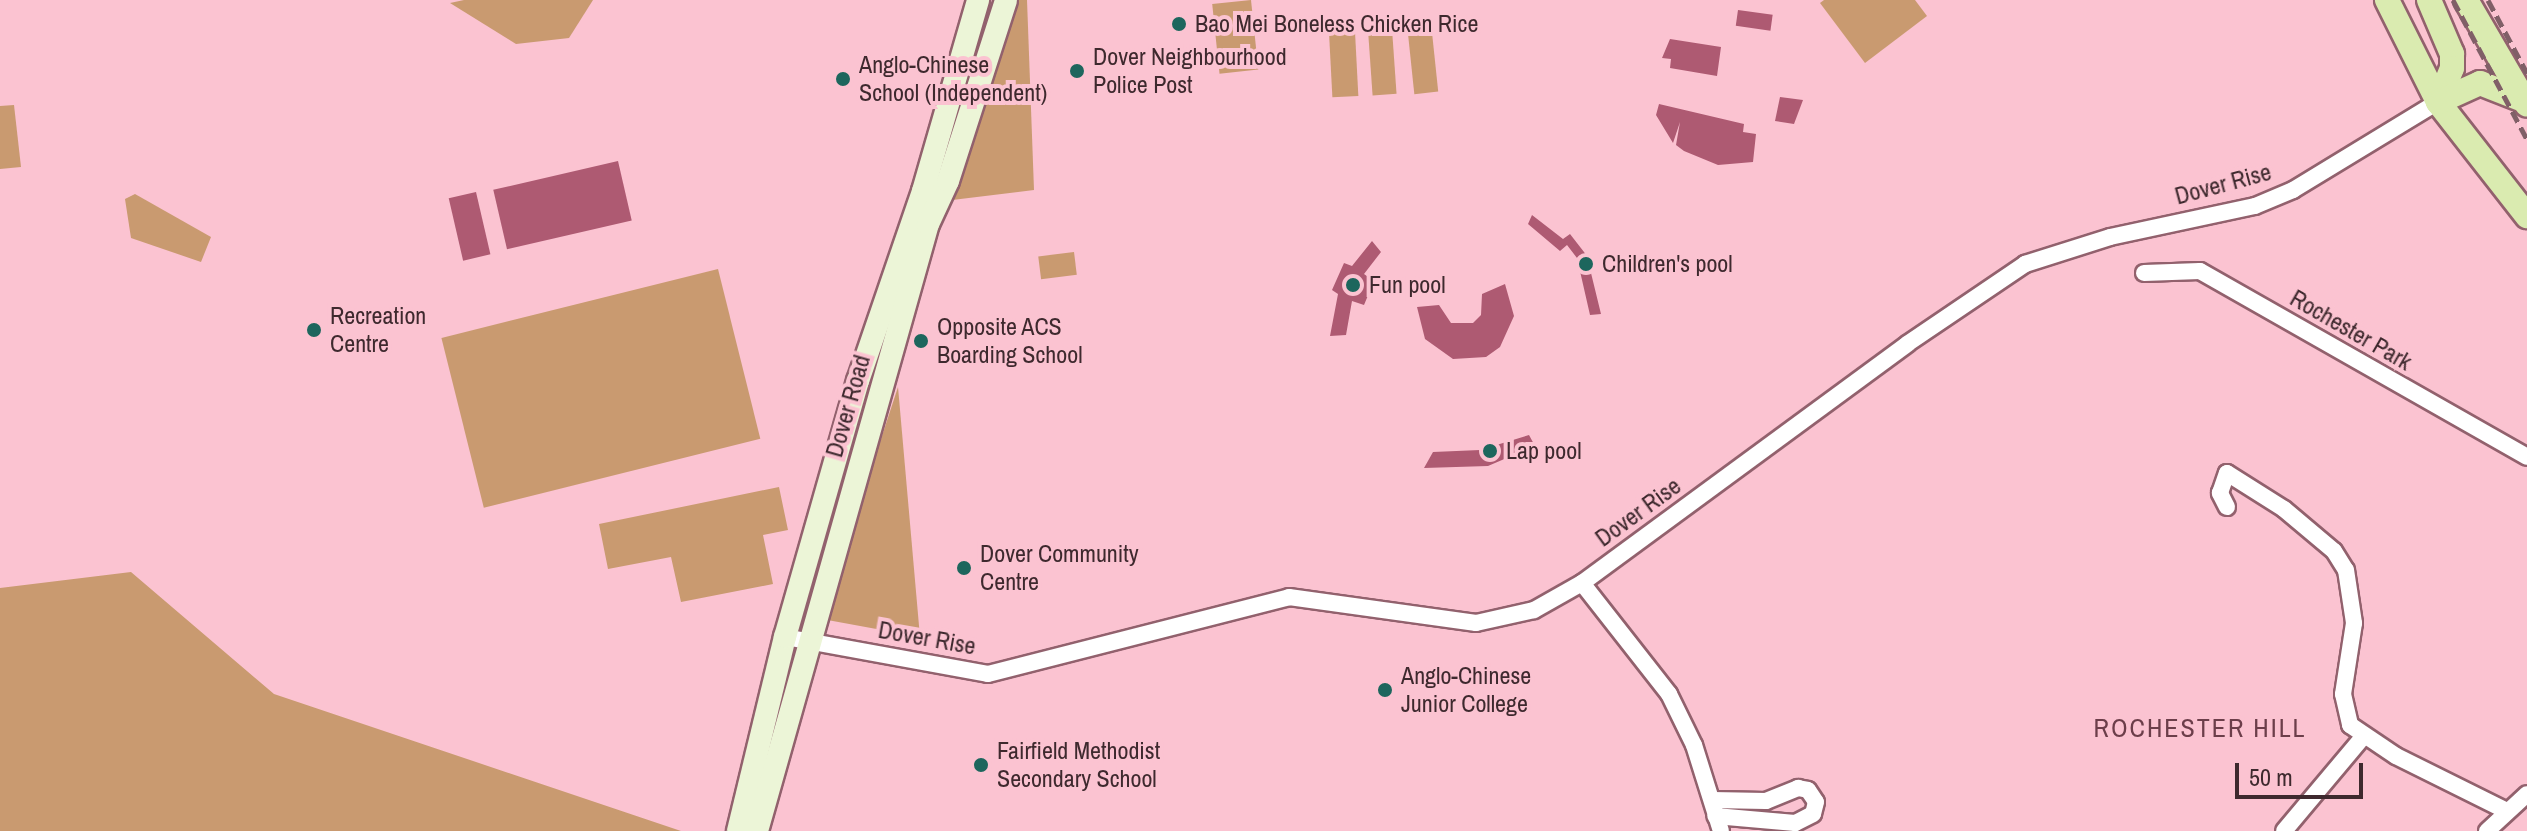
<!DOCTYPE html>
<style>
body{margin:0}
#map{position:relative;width:2527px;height:831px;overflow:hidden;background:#fbc3d1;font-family:"Archivo Narrow",sans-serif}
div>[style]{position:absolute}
.green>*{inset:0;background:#c99a70;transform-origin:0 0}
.water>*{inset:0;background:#ae5a72;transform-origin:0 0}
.roads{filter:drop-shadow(2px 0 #92616d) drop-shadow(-2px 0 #92616d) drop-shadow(0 2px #92616d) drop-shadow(0 -2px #92616d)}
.street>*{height:16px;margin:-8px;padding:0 8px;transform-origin:8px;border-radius:8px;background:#fff}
.secondary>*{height:22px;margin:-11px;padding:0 11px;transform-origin:11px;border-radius:11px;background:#ecf5d7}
.primary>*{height:24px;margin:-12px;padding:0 12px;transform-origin:12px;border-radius:12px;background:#daebb0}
.rail>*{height:5px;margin-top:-2.5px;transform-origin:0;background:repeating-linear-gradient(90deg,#805f67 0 12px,transparent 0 18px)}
.dots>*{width:22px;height:22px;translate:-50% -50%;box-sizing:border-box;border:4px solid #fbc3d1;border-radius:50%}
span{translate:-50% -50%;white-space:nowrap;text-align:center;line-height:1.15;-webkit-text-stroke:8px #fbc3d1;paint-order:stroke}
.poi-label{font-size:24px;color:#3e292e}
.left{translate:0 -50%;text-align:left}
.street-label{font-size:24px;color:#3e292e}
.neighbourhood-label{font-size:26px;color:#6c3e4a;letter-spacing:2px}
.scale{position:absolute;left:2235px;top:763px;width:128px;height:36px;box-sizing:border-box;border:4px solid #3e292e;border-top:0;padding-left:10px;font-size:24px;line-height:28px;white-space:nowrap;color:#3e292e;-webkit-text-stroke:6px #fbc3d1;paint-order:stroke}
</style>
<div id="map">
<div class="green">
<i style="clip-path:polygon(464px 0,593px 0,569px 38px,516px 44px,450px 3px)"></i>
<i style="clip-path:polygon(1014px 0,1027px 0,1034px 190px,944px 201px)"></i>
<i style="left:1251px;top:0;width:70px;height:39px;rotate:84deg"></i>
<i style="clip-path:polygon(1824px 0,1915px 0,1927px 16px,1865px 63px,1820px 3px)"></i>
<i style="left:1431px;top:23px;width:69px;height:24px;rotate:84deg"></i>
<i style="left:1392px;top:29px;width:65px;height:24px;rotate:86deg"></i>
<i style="left:1355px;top:32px;width:64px;height:26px;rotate:87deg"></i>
<i style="clip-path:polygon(14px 105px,21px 167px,0 169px,0 106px)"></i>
<i style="clip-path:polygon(135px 194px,211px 237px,201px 262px,131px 238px,125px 199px)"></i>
<i style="left:1074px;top:252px;width:23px;height:36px;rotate:83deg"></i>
<i style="left:718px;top:269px;width:175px;height:285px;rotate:76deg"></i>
<i style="clip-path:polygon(898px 387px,920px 637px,822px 619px)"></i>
<i style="clip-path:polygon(779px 487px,788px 530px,763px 535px,773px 584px,681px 602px,671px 557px,608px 569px,599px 524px)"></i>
<i style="clip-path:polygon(131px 572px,274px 694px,681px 831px,0 831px,0 588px)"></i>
</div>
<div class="water">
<i style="left:1738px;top:10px;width:35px;height:16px;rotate:8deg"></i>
<i style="clip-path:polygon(1670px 39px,1721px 47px,1717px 76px,1670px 68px,1671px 59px,1662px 58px)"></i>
<i style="clip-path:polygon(1780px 97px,1803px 100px,1794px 124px,1775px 121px)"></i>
<i style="clip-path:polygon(1659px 104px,1744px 124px,1743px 132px,1756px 134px,1753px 162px,1718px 165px,1684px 151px,1676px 145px,1680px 122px,1673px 143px,1656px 115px)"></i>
<i style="left:618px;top:161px;width:61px;height:128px;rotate:77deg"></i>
<i style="left:476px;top:192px;width:64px;height:28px;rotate:77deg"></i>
<i style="clip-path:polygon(1532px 215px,1563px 239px,1570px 234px,1584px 252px,1595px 269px,1591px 273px,1601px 314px,1590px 315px,1577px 258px,1567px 245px,1560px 251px,1528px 224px)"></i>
<i style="clip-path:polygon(1372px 241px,1381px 252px,1364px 274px,1374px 281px,1364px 305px,1352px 301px,1346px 335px,1330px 336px,1338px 294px,1332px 290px,1344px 263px,1352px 266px)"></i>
<i style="clip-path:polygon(1505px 284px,1514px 316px,1500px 347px,1486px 357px,1453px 359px,1425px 339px,1417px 307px,1439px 305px,1451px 323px,1473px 323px,1481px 315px,1482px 294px)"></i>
<i style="clip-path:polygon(1529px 435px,1535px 446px,1488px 466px,1424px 468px,1433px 452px,1480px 450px)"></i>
</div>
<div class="roads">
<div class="street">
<i style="left:2144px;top:273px;width:56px;rotate:-2deg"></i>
<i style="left:2200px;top:271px;width:376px;rotate:29.6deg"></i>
<i style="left:2227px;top:507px;width:16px;rotate:-117deg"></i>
<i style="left:2220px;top:493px;width:21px;rotate:-71deg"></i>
<i style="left:2227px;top:473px;width:67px;rotate:32.3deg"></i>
<i style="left:2284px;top:509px;width:65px;rotate:40deg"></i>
<i style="left:2334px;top:551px;width:22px;rotate:58deg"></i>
<i style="left:2346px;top:570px;width:54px;rotate:81.4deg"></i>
<i style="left:2354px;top:623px;width:72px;rotate:98.8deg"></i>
<i style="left:2343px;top:694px;width:32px;rotate:77deg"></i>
<i style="left:2350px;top:725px;width:55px;rotate:34deg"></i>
<i style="left:2396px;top:756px;width:122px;rotate:26.4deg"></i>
<i style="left:1582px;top:583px;width:141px;rotate:51.9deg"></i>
<i style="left:1669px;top:694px;width:57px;rotate:63.9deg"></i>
<i style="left:1694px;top:745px;width:90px;rotate:72.6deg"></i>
<i style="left:785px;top:637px;width:206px;rotate:10.3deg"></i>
<i style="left:988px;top:674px;width:311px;rotate:-14.3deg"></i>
<i style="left:1289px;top:597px;width:189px;rotate:7.9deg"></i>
<i style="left:1476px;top:623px;width:59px;rotate:-12.6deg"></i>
<i style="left:1534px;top:610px;width:55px;rotate:-29.4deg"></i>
<i style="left:1582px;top:583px;width:403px;rotate:-36.3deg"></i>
<i style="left:1907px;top:344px;width:143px;rotate:-34.1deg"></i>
<i style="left:2025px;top:264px;width:89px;rotate:-17.6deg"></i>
<i style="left:2110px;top:237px;width:148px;rotate:-12.1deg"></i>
<i style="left:2255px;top:206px;width:41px;rotate:-22.8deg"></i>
<i style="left:2293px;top:190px;width:170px;rotate:-31.3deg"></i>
<i style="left:1712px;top:800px;width:54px;rotate:1.1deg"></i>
<i style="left:1766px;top:801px;width:35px;rotate:-22deg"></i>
<i style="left:1798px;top:788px;width:10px;rotate:11deg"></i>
<i style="left:1808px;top:790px;width:14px;rotate:56deg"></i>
<i style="left:1816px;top:802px;width:12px;rotate:104deg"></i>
<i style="left:1813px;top:814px;width:20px;rotate:153deg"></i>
<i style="left:1795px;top:823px;width:80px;rotate:-175deg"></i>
<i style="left:2284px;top:831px;width:121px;rotate:-50deg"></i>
<i style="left:2487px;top:831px;width:54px;rotate:-42.8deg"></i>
</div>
<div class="secondary">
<i style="left:738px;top:831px;width:200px;rotate:-76.4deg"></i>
<i style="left:785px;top:637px;width:266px;rotate:-74.1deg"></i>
<i style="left:858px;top:381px;width:201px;rotate:-71.1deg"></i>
<i style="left:923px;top:191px;width:199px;rotate:-73.9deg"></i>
<i style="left:757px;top:831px;width:631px;rotate:-74.27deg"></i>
<i style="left:928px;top:224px;width:47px;rotate:-65.1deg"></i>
<i style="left:948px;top:181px;width:190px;rotate:-72.2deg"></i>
</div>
<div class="primary">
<i style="left:2387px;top:0;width:114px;rotate:63.4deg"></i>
<i style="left:2438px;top:102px;width:145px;rotate:52deg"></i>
<i style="left:2429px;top:0;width:59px;rotate:66.9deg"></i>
<i style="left:2452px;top:54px;width:14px;rotate:90deg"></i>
<i style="left:2452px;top:68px;width:37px;rotate:112deg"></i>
<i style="left:2466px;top:0;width:121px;rotate:59.8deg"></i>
<i style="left:2438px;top:102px;width:46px;rotate:-24.3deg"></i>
<i style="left:2480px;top:83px;width:46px;rotate:21.6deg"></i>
</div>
</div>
<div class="rail">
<i style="left:2453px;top:0;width:157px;rotate:62deg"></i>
<i style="left:2488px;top:0;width:83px;rotate:61.9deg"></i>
</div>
<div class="dots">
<i style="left:1179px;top:24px;background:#1d665d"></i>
<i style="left:1077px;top:71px;background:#1d665d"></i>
<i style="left:843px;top:79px;background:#1d665d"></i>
<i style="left:1586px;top:264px;background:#1d665d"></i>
<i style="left:1353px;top:285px;background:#1d665d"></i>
<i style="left:314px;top:330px;background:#1d665d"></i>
<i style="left:921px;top:341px;background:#1d665d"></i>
<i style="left:1490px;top:451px;background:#1d665d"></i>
<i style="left:964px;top:568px;background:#1d665d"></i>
<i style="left:1385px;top:690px;background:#1d665d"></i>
<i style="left:981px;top:765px;background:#1d665d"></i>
</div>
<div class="poi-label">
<span class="left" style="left:1195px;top:24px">Bao Mei Boneless Chicken Rice</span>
<span class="left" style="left:1093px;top:71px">Dover Neighbourhood<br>Police Post</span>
<span class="left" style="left:859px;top:79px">Anglo-Chinese<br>School (Independent)</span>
<span class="left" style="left:1602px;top:264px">Children's pool</span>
<span class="left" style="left:1369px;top:285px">Fun pool</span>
<span class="left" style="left:330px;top:330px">Recreation<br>Centre</span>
<span class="left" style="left:937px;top:341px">Opposite ACS<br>Boarding School</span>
<span class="left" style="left:1506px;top:451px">Lap pool</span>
<span class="left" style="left:980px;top:568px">Dover Community<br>Centre</span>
<span class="left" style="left:1401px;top:690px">Anglo-Chinese<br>Junior College</span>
<span class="left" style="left:997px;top:765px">Fairfield Methodist<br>Secondary School</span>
</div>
<div class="street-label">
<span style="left:2223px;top:184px;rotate:-15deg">Dover Rise</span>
<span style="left:2351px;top:330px;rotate:30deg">Rochester Park</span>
<span style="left:848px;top:406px;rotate:-74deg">Dover Road</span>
<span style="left:1638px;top:512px;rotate:-36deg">Dover Rise</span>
<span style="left:927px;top:638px;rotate:10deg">Dover Rise</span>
</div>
<div class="neighbourhood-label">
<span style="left:2200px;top:728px">ROCHESTER HILL</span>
</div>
<div class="scale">50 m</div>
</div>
